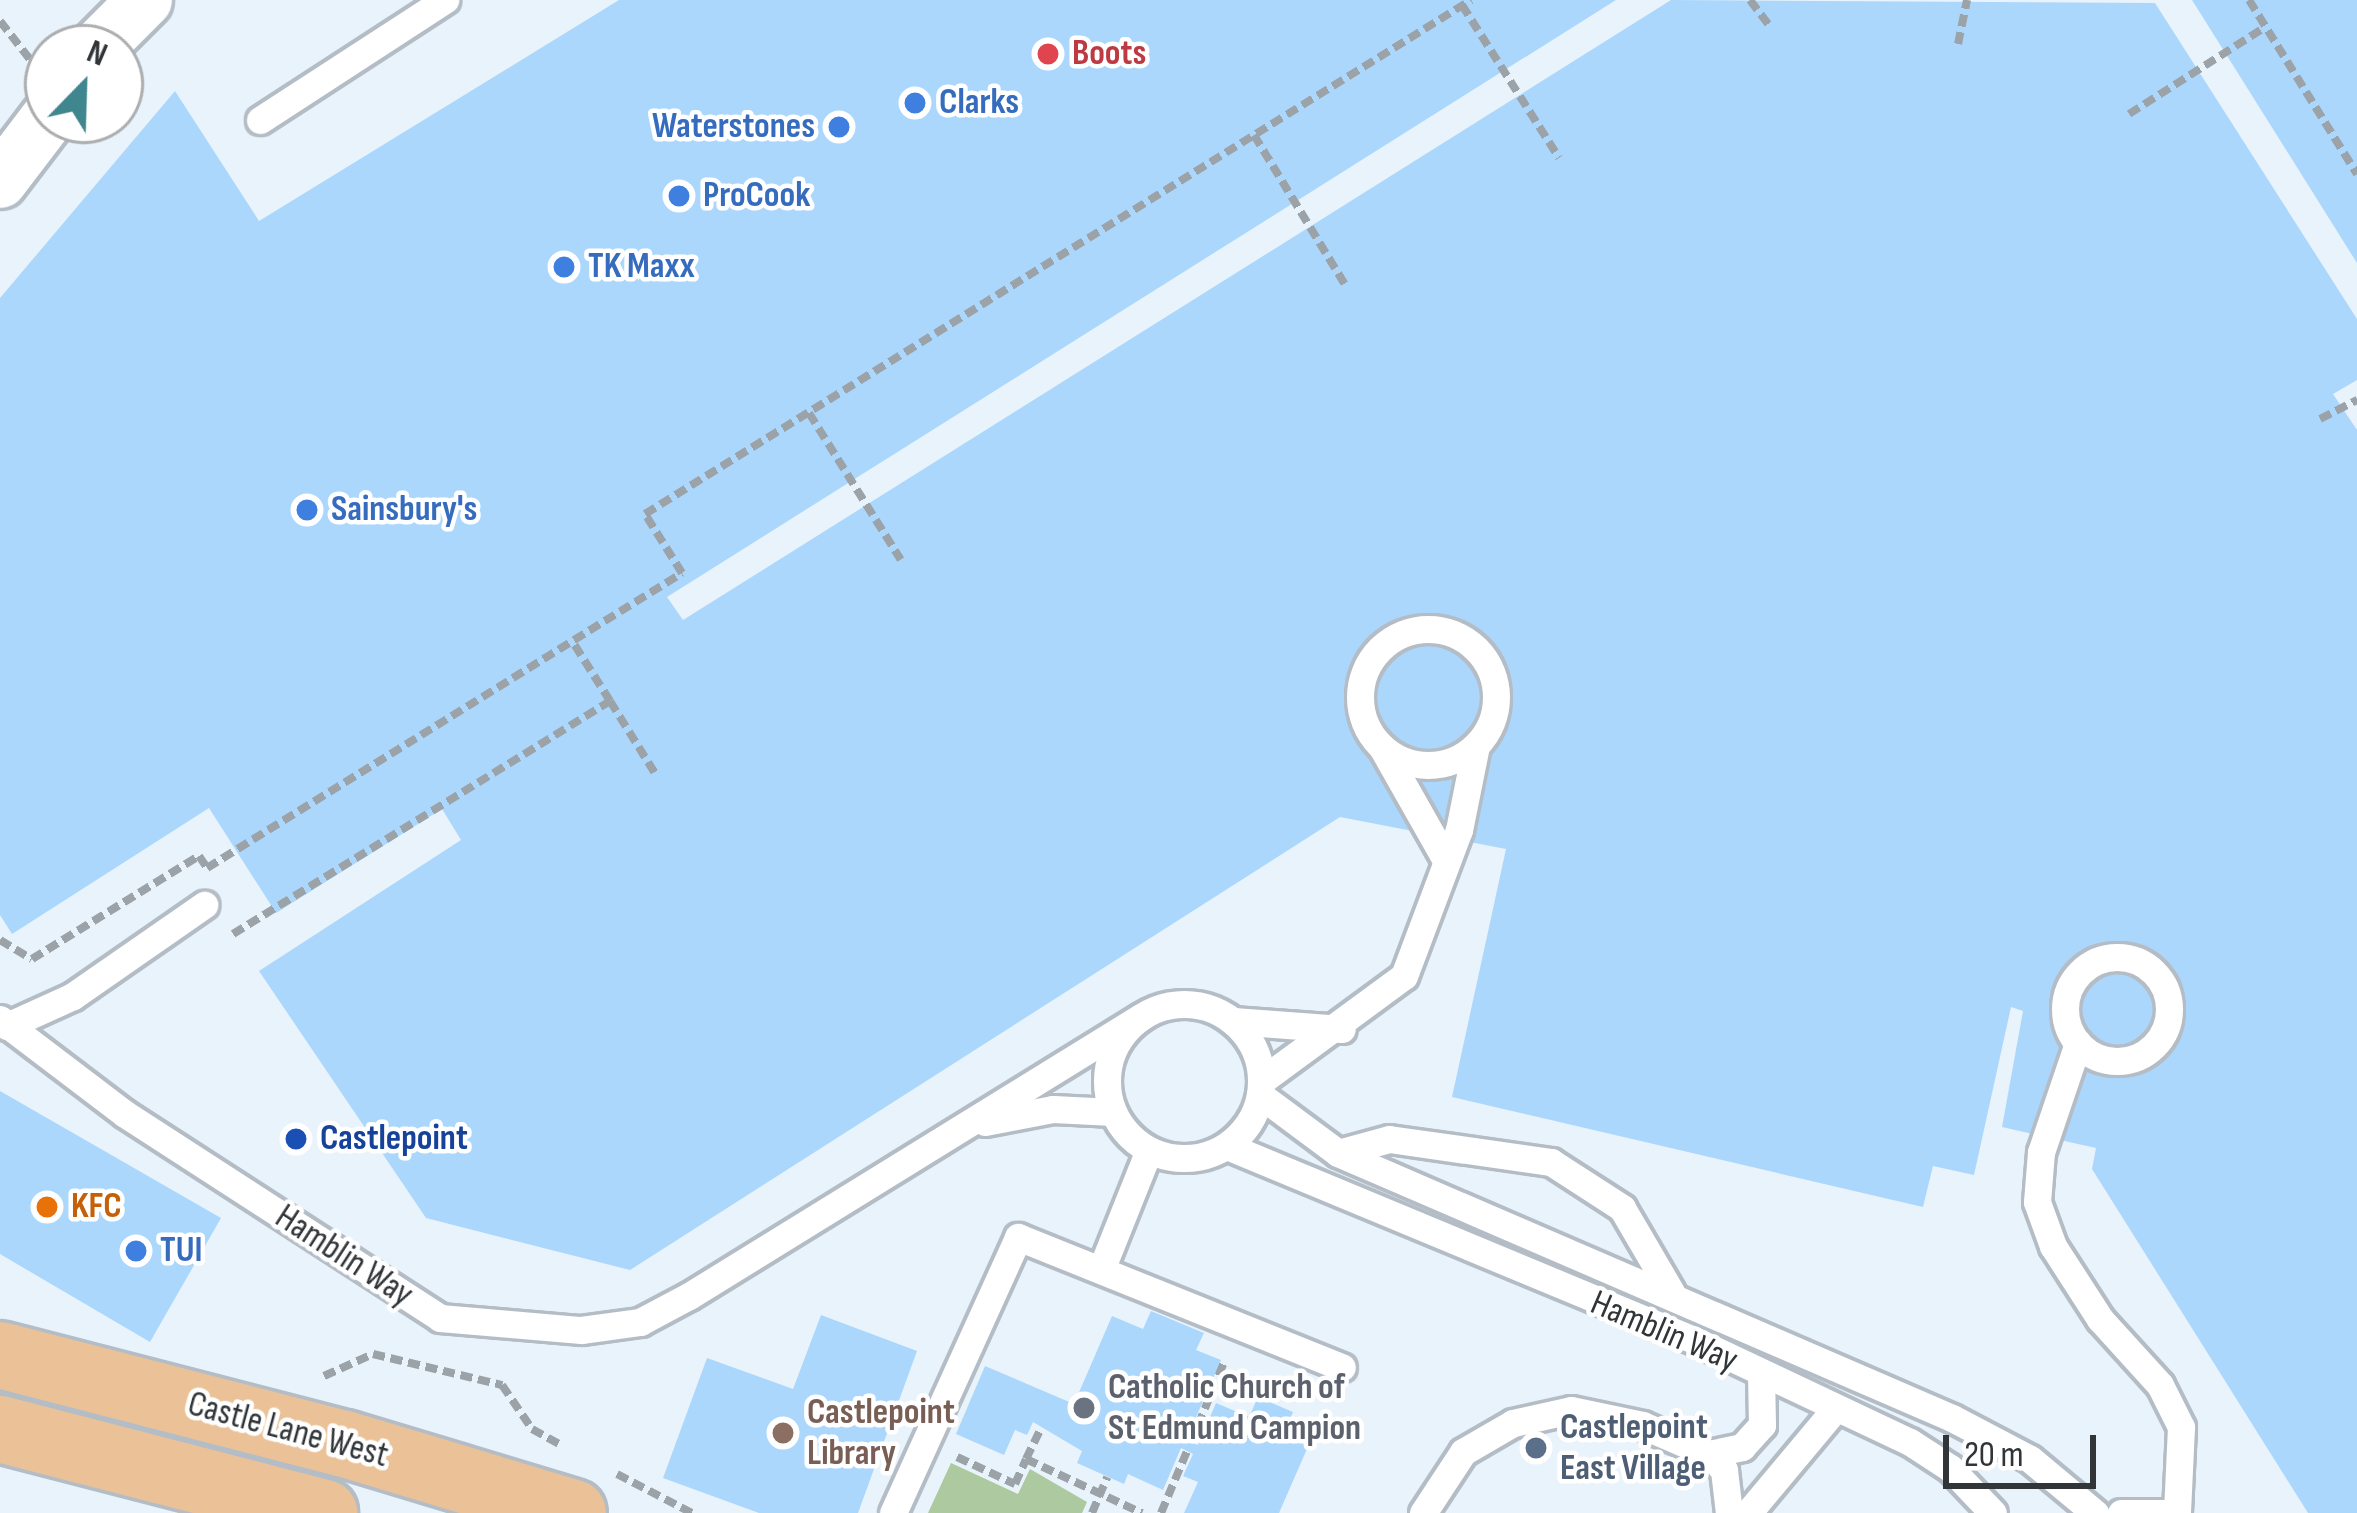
<!DOCTYPE html>
<style>
body{margin:0}
#map{position:relative;width:2357px;height:1513px;overflow:hidden;background:#e9f3fb;font-family:"Sofia Sans Condensed",sans-serif}
div>[style]{position:absolute}
.green>*{inset:0;background:#acc99f}
.building>*{inset:0;background:#abd7fd}
.path>*{height:8px;margin-top:-4px;transform-origin:0;background:repeating-linear-gradient(90deg,#9ba2a8 0 12px,transparent 0 18px)}
.roads{filter:drop-shadow(3px 0 #b4bdc6) drop-shadow(-3px 0 #b4bdc6) drop-shadow(0 3px #b4bdc6) drop-shadow(0 -3px #b4bdc6)}
.service>*{height:27px;margin:-13.5px;padding:0 13.5px;transform-origin:13.5px;border-radius:13.5px;background:#fff}
.service>.ring{margin:-13.5px;padding:0;box-sizing:content-box;background:none;border:27px solid #fff;border-radius:50%}
.minor>*{height:54px;margin:-27px;padding:0 27px;transform-origin:27px;border-radius:27px;background:#fff}
.primary>*{height:66px;margin:-33px;padding:0 33px;transform-origin:33px;border-radius:33px;background:#ebc297}
.dots>*{width:33px;height:33px;translate:-50% -50%;box-sizing:border-box;border:6px solid #fff;border-radius:50%}
span{translate:-50% -50%;white-space:nowrap;text-align:center;line-height:1.15;-webkit-text-stroke:9px #fff;paint-order:stroke}
.health-label{font-size:36px;color:#be3a42;font-weight:700}
.left{translate:0 -50%;text-align:left}
.shop-label{font-size:36px;color:#366cbe;font-weight:700}
.right{translate:-100% -50%;text-align:right}
.transit-label{font-size:36px;color:#164399;font-weight:700}
.food-label{font-size:36px;color:#c56008;font-weight:700}
.street-label{font-size:36px;color:#313538}
.worship-label{font-size:36px;color:#5b616d;font-weight:700}
.education-label{font-size:36px;color:#785e54;font-weight:700}
.service-label{font-size:36px;color:#4e5e75;font-weight:700}
.north{position:absolute;left:24px;top:24px;width:120px;height:120px;box-sizing:border-box;background:#fff;border:3px solid #adaeaf;border-radius:50%;rotate:23deg;font-size:33px;font-weight:700;line-height:48px;text-align:center;color:#313538}
.north::after{content:'';display:block;margin:auto;width:42px;height:54px;background:#3f868f;clip-path:polygon(50% 0,100% 100%,50% 72%,0 100%)}
.scale{position:absolute;left:1943px;top:1435px;width:153px;height:54px;box-sizing:border-box;border:6px solid #313538;border-top:0;padding-left:15px;font-size:36px;line-height:42px;white-space:nowrap;color:#313538;-webkit-text-stroke:9px #fff;paint-order:stroke}
</style>
<div id="map">
<div class="green">
<i style="clip-path:polygon(951px 1463px,1018px 1494px,1030px 1469px,1087px 1502px,1082px 1513px,928px 1513px)"></i>
</div>
<div class="building">
<i style="clip-path:polygon(619px 0,1616px 0,667px 597px,683px 620px,1671px 0,2155px 3px,2357px 319px,2357px 380px,2333px 394px,2357px 430px,2357px 1513px,2308px 1513px,2092px 1169px,2096px 1148px,2002px 1127px,2023px 1011px,2011px 1007px,1974px 1175px,1933px 1166px,1923px 1207px,1452px 1097px,1506px 849px,1340px 817px,630px 1270px,426px 1218px,259px 971px,461px 840px,442px 809px,276px 913px,209px 808px,12px 934px,0 915px,0 298px,175px 91px,259px 221px)"></i>
<i style="clip-path:polygon(2192px 0,2357px 0,2357px 263px)"></i>
<i style="clip-path:polygon(0 1091px,221px 1218px,150px 1342px,0 1254px)"></i>
<i style="clip-path:polygon(1151px 1311px,1204px 1333px,1196px 1350px,1221px 1360px,1186px 1440px,1198px 1445px,1216px 1403px,1249px 1417px,1258px 1397px,1293px 1412px,1285px 1432px,1310px 1442px,1279px 1513px,1184px 1513px,1198px 1482px,1183px 1476px,1193px 1454px,1181px 1448px,1163px 1490px,1128px 1474px,1124px 1484px,1077px 1463px,1082px 1451px,1033px 1422px,1027px 1435px,1015px 1430px,1004px 1455px,956px 1434px,985px 1366px,1074px 1404px,1112px 1316px,1143px 1329px)"></i>
<i style="clip-path:polygon(821px 1315px,917px 1351px,858px 1513px,759px 1513px,663px 1478px,707px 1358px,793px 1389px)"></i>
</div>
<div class="path">
<i style="left:1750px;top:0;width:35px;rotate:53deg"></i>
<i style="left:2249px;top:0;width:205px;rotate:58.2deg"></i>
<i style="left:1462px;top:5px;width:181px;rotate:57.6deg"></i>
<i style="left:0;top:21px;width:58px;rotate:52deg"></i>
<i style="left:1958px;top:44px;width:45px;rotate:-78.4deg"></i>
<i style="left:2129px;top:114px;width:161px;rotate:-32.6deg"></i>
<i style="left:1254px;top:135px;width:179px;rotate:58.7deg"></i>
<i style="left:809px;top:413px;width:173px;rotate:58deg"></i>
<i style="left:2320px;top:419px;width:42px;rotate:-27.2deg"></i>
<i style="left:610px;top:701px;width:87px;rotate:58.1deg"></i>
<i style="left:233px;top:934px;width:443px;rotate:-31.7deg"></i>
<i style="left:610px;top:701px;width:71px;rotate:-122.3deg"></i>
<i style="left:0;top:940px;width:37px;rotate:31deg"></i>
<i style="left:32px;top:959px;width:196px;rotate:-31.7deg"></i>
<i style="left:199px;top:856px;width:14px;rotate:56deg"></i>
<i style="left:207px;top:868px;width:559px;rotate:-31.84deg"></i>
<i style="left:682px;top:573px;width:70px;rotate:-122.1deg"></i>
<i style="left:645px;top:514px;width:973px;rotate:-31.89deg"></i>
<i style="left:324px;top:1376px;width:54px;rotate:-24.2deg"></i>
<i style="left:373px;top:1354px;width:133px;rotate:13.5deg"></i>
<i style="left:502px;top:1385px;width:53px;rotate:55.7deg"></i>
<i style="left:532px;top:1429px;width:33px;rotate:29deg"></i>
<i style="left:1191px;top:1442px;width:89px;rotate:-67.5deg"></i>
<i style="left:957px;top:1457px;width:64px;rotate:25deg"></i>
<i style="left:1015px;top:1484px;width:27px;rotate:-66deg"></i>
<i style="left:1026px;top:1459px;width:128px;rotate:25deg"></i>
<i style="left:1026px;top:1459px;width:32px;rotate:-64deg"></i>
<i style="left:617px;top:1474px;width:85px;rotate:27.5deg"></i>
<i style="left:1092px;top:1513px;width:39px;rotate:-67deg"></i>
<i style="left:1161px;top:1513px;width:67px;rotate:-67.2deg"></i>
</div>
<div class="roads">
<div class="service">
<i style="left:260px;top:120px;width:221px;rotate:-33deg"></i>
<i class="ring" style="left:1360px;top:629px;width:109px;height:109px"></i>
<i style="left:1383px;top:749px;width:124px;rotate:60.5deg"></i>
<i class="ring" style="left:2065px;top:957px;width:77px;height:77px"></i>
<i class="ring" style="left:1107px;top:1004px;width:127px;height:127px"></i>
<i style="left:0;top:1019px;width:157px;rotate:37.2deg"></i>
<i style="left:125px;top:1114px;width:375px;rotate:32.9deg"></i>
<i style="left:440px;top:1318px;width:142px;rotate:4.9deg"></i>
<i style="left:581px;top:1330px;width:60px;rotate:-7.7deg"></i>
<i style="left:640px;top:1322px;width:55px;rotate:-28deg"></i>
<i style="left:689px;top:1296px;width:531px;rotate:-31.69deg"></i>
<i style="left:1233px;top:1021px;width:109px;rotate:4.2deg"></i>
<i style="left:7px;top:1026px;width:72px;rotate:-24.4deg"></i>
<i style="left:73px;top:996px;width:160px;rotate:-34.8deg"></i>
<i style="left:2078px;top:1043px;width:115px;rotate:108.7deg"></i>
<i style="left:2041px;top:1152px;width:50px;rotate:94.6deg"></i>
<i style="left:2037px;top:1202px;width:47px;rotate:70deg"></i>
<i style="left:2053px;top:1246px;width:87px;rotate:57.2deg"></i>
<i style="left:2100px;top:1319px;width:89px;rotate:47.7deg"></i>
<i style="left:2160px;top:1385px;width:47px;rotate:63.4deg"></i>
<i style="left:2181px;top:1427px;width:86px;rotate:92.7deg"></i>
<i style="left:1261px;top:1081px;width:177px;rotate:-36.3deg"></i>
<i style="left:1404px;top:976px;width:156px;rotate:-69.4deg"></i>
<i style="left:1459px;top:830px;width:86px;rotate:-78.6deg"></i>
<i style="left:1260px;top:1095px;width:97px;rotate:36.6deg"></i>
<i style="left:1338px;top:1153px;width:669px;rotate:23.34deg"></i>
<i style="left:1952px;top:1418px;width:88px;rotate:27.7deg"></i>
<i style="left:2030px;top:1459px;width:85px;rotate:39.7deg"></i>
<i style="left:985px;top:1122px;width:69px;rotate:-10.8deg"></i>
<i style="left:1053px;top:1109px;width:60px;rotate:2.9deg"></i>
<i style="left:1227px;top:1146px;width:506px;rotate:22.56deg"></i>
<i style="left:1694px;top:1340px;width:239px;rotate:25.3deg"></i>
<i style="left:1910px;top:1442px;width:48px;rotate:33deg"></i>
<i style="left:1950px;top:1468px;width:62px;rotate:46.3deg"></i>
<i style="left:1338px;top:1153px;width:53px;rotate:-15.4deg"></i>
<i style="left:1389px;top:1139px;width:164px;rotate:8.1deg"></i>
<i style="left:1551px;top:1162px;width:85px;rotate:32.9deg"></i>
<i style="left:1622px;top:1208px;width:97px;rotate:59.7deg"></i>
<i style="left:1101px;top:1270px;width:129px;rotate:-68.2deg"></i>
<i style="left:1709px;top:1454px;width:34px;rotate:-12deg"></i>
<i style="left:1742px;top:1447px;width:30px;rotate:-48deg"></i>
<i style="left:1762px;top:1425px;width:50px;rotate:-91.1deg"></i>
<i style="left:893px;top:1513px;width:303px;rotate:-65.6deg"></i>
<i style="left:1018px;top:1237px;width:349px;rotate:21.9deg"></i>
<i style="left:1423px;top:1513px;width:73px;rotate:-56.7deg"></i>
<i style="left:1463px;top:1452px;width:58px;rotate:-30.1deg"></i>
<i style="left:1513px;top:1423px;width:59px;rotate:-12.6deg"></i>
<i style="left:1571px;top:1410px;width:73px;rotate:11.9deg"></i>
<i style="left:1642px;top:1425px;width:73px;rotate:23.4deg"></i>
<i style="left:1709px;top:1454px;width:22px;rotate:47deg"></i>
<i style="left:1724px;top:1470px;width:43px;rotate:83.4deg"></i>
<i style="left:1748px;top:1513px;width:136px;rotate:-50.1deg"></i>
<i style="left:2121px;top:1513px;width:51px"></i>
</div>
<div class="minor">
<i style="left:97px;top:48px;width:68px;rotate:-45deg"></i>
<i style="left:0;top:181px;width:79px;rotate:-52.7deg"></i>
</div>
<div class="primary">
<i style="left:0;top:1355px;width:356px;rotate:14.5deg"></i>
<i style="left:345px;top:1444px;width:238px;rotate:16.8deg"></i>
<i style="left:0;top:1429px;width:335px;rotate:14.5deg"></i>
</div>
</div>
<div class="dots">
<i style="left:1048px;top:54px;background:#e0444e"></i>
<i style="left:915px;top:103px;background:#3f7fe0"></i>
<i style="left:839px;top:127px;background:#3f7fe0"></i>
<i style="left:679px;top:196px;background:#3f7fe0"></i>
<i style="left:564px;top:267px;background:#3f7fe0"></i>
<i style="left:307px;top:510px;background:#3f7fe0"></i>
<i style="left:296px;top:1139px;background:#1a4fb4"></i>
<i style="left:47px;top:1207px;background:#e8710a"></i>
<i style="left:136px;top:1251px;background:#3f7fe0"></i>
<i style="left:1084px;top:1408px;background:#6b7280"></i>
<i style="left:783px;top:1433px;background:#8d6e63"></i>
<i style="left:1536px;top:1448px;background:#5c6f8a"></i>
</div>
<div class="health-label">
<span class="left" style="left:1072px;top:54px">Boots</span>
</div>
<div class="shop-label">
<span class="left" style="left:939px;top:103px">Clarks</span>
<span class="right" style="left:815px;top:127px">Waterstones</span>
<span class="left" style="left:703px;top:196px">ProCook</span>
<span class="left" style="left:588px;top:267px">TK Maxx</span>
<span class="left" style="left:331px;top:510px">Sainsbury's</span>
<span class="left" style="left:160px;top:1251px">TUI</span>
</div>
<div class="transit-label">
<span class="left" style="left:320px;top:1139px">Castlepoint</span>
</div>
<div class="food-label">
<span class="left" style="left:71px;top:1207px">KFC</span>
</div>
<div class="street-label">
<span style="left:344px;top:1256px;rotate:33deg">Hamblin Way</span>
<span style="left:1664px;top:1332px;rotate:23deg">Hamblin Way</span>
<span style="left:288px;top:1430px;rotate:15deg">Castle Lane West</span>
</div>
<div class="worship-label">
<span class="left" style="left:1108px;top:1408px">Catholic Church of<br>St Edmund Campion</span>
</div>
<div class="education-label">
<span class="left" style="left:807px;top:1433px">Castlepoint<br>Library</span>
</div>
<div class="service-label">
<span class="left" style="left:1560px;top:1448px">Castlepoint<br>East Village</span>
</div>
<div class="north">N</div>
<div class="scale">20 m</div>
</div>
